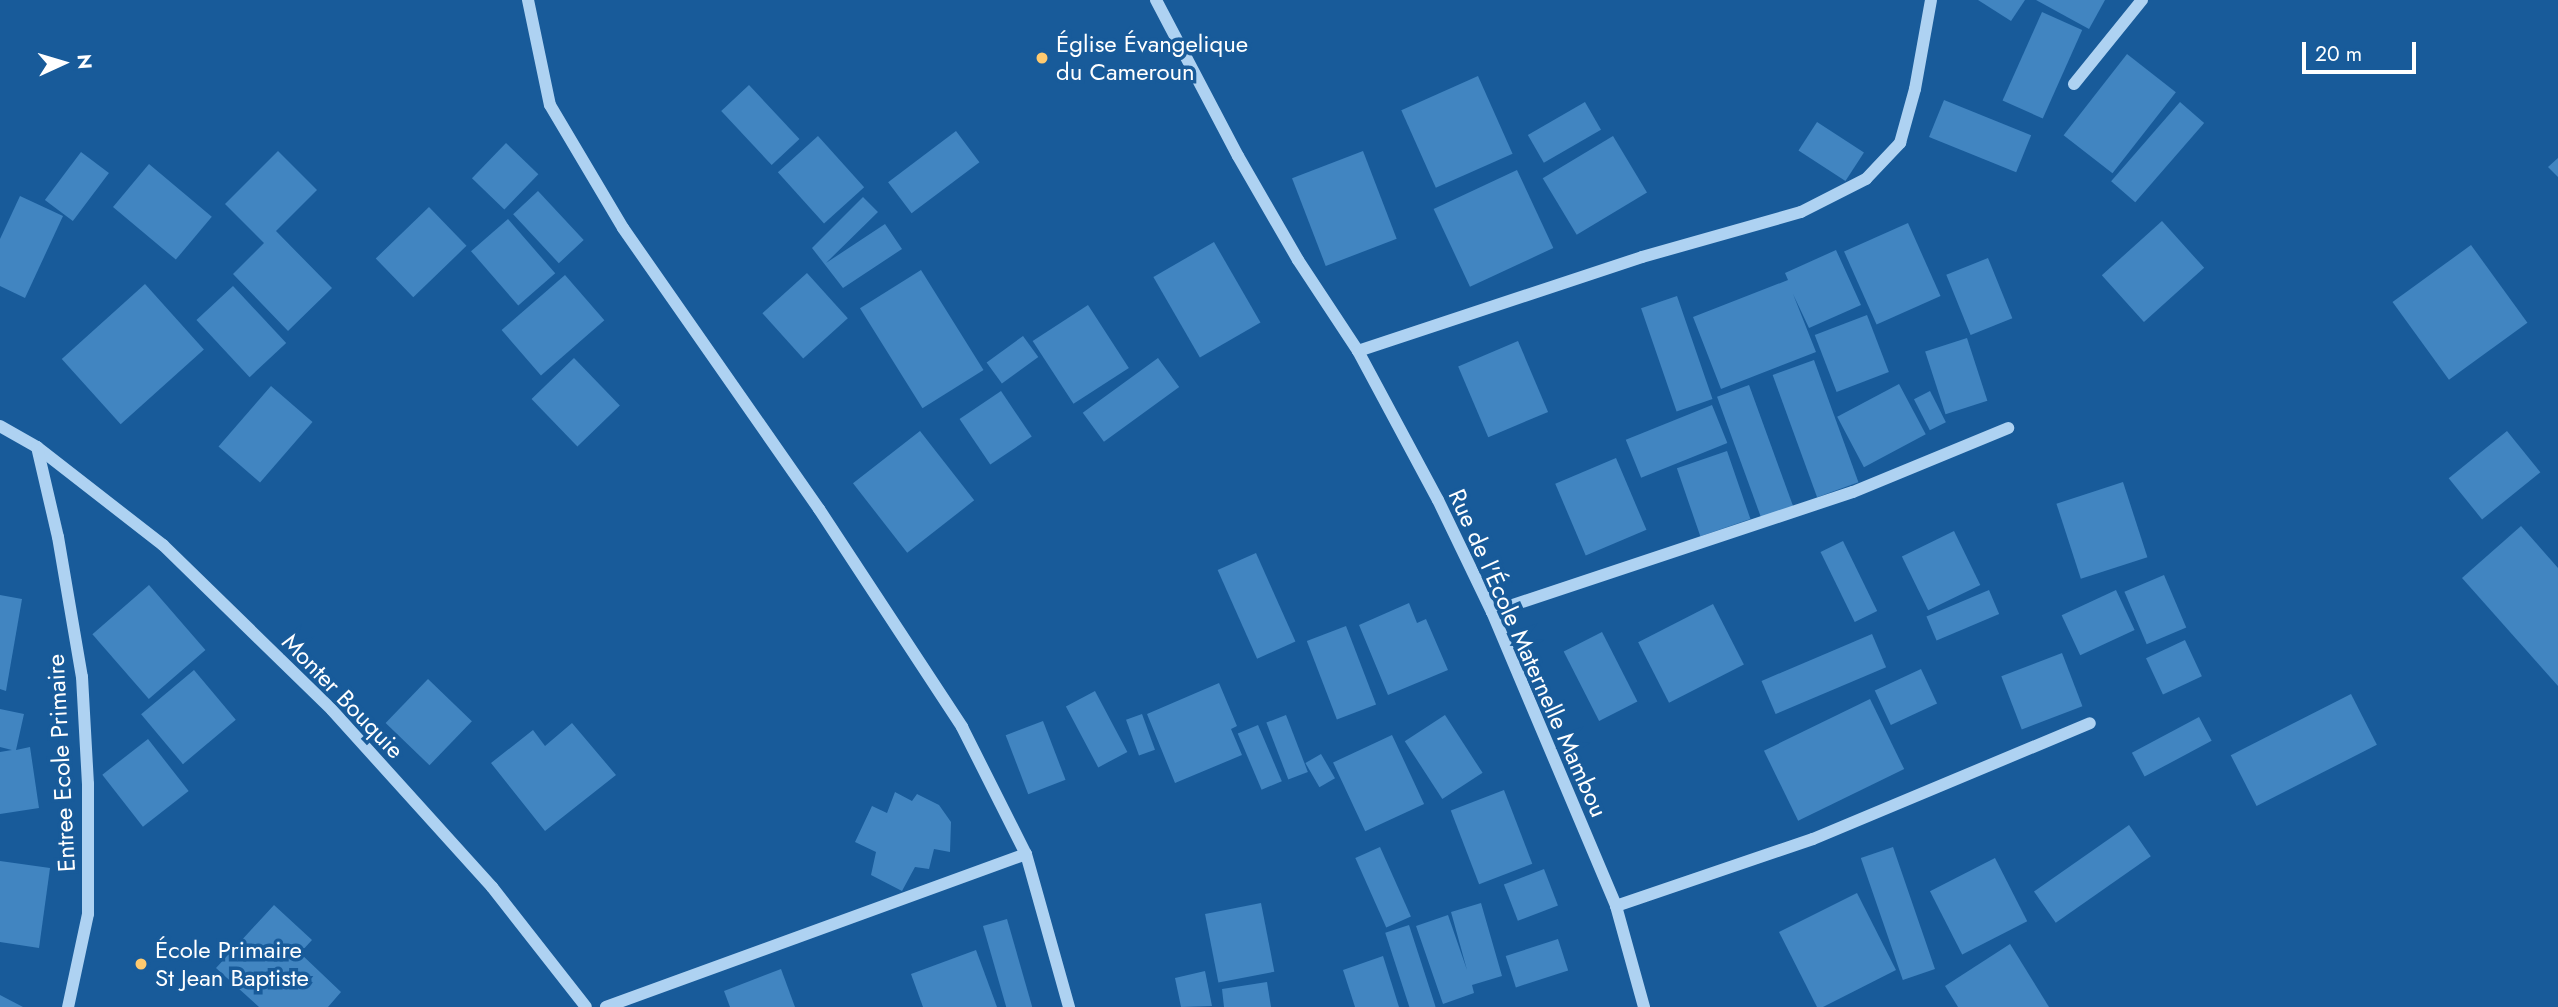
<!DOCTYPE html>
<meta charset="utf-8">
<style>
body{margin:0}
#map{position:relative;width:2558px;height:1007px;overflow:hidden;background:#185b9a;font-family:Jost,sans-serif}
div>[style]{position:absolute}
.building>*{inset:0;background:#4185c1;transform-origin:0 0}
.minor>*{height:12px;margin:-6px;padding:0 6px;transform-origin:6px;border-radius:6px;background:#aed2f2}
.dots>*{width:19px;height:19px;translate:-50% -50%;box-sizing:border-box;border:4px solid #185b9a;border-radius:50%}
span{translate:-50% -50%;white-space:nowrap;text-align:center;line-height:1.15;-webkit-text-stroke:7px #185b9a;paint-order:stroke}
.poi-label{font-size:24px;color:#fff}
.left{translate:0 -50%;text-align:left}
.street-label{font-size:24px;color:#fff}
.north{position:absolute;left:28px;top:28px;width:70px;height:70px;-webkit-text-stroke:5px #185b9a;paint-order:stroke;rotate:86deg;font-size:19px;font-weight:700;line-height:28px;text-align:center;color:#fff}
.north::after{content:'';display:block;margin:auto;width:24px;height:32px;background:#fff;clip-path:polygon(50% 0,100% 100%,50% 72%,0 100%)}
.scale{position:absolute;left:2302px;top:42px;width:114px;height:32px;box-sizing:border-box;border:4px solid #fff;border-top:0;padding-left:9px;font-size:21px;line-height:24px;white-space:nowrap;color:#fff;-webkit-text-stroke:5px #185b9a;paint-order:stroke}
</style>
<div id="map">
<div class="building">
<i style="clip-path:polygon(1978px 0,2025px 0,2011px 21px)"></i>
<i style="clip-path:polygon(2036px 0,2105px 0,2089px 29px)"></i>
<i style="left:2042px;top:12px;width:44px;height:97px;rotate:24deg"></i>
<i style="left:2127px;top:54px;width:62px;height:103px;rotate:38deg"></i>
<i style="left:1478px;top:76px;width:85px;height:84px;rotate:66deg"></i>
<i style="left:749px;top:85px;width:74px;height:38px;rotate:47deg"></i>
<i style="left:1944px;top:100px;width:94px;height:40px;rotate:22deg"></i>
<i style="left:1585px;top:102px;width:32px;height:66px;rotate:60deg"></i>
<i style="left:2180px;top:102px;width:32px;height:105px;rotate:41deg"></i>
<i style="left:1817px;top:122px;width:56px;height:34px;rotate:33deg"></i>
<i style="left:956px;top:131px;width:39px;height:85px;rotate:53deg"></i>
<i style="left:818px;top:136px;width:69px;height:54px;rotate:48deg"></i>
<i style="left:1613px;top:136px;width:66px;height:82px;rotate:59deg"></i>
<i style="left:506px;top:143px;width:45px;height:49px;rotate:44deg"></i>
<i style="clip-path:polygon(278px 151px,317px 190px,276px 231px,332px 288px,288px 331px,233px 274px,264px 243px,225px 204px)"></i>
<i style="left:1363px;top:151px;width:94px;height:76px;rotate:69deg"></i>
<i style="left:81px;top:152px;width:35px;height:60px;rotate:37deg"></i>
<i style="clip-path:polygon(2558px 158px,2558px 177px,2548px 167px)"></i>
<i style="left:149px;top:164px;width:82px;height:56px;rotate:40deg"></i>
<i style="left:1517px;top:170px;width:86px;height:92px;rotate:65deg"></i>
<i style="left:538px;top:191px;width:67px;height:34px;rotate:47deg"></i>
<i style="clip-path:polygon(20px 196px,63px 216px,25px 298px,0 286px,0 239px)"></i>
<i style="clip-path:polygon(863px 197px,878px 212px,826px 263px,885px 224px,902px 249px,843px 288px,812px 248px)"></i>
<i style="left:429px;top:207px;width:54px;height:74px;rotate:46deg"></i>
<i style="left:508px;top:219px;width:72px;height:49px;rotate:49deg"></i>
<i style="left:2162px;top:221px;width:63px;height:81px;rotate:48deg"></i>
<i style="left:1908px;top:223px;width:80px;height:70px;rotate:66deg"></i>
<i style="left:1214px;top:242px;width:93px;height:70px;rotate:60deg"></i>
<i style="left:2471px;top:245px;width:96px;height:97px;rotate:54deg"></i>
<i style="clip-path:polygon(1836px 250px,1861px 305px,1809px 328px,1793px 294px,1816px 352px,1721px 389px,1693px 317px,1788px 280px,1785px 273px)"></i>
<i style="left:1988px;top:258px;width:65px;height:45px;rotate:68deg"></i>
<i style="left:921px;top:270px;width:118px;height:72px;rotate:58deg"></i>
<i style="left:807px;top:273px;width:61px;height:60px;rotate:48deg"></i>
<i style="left:565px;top:275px;width:60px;height:84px;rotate:49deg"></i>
<i style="left:145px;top:284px;width:88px;height:112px;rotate:48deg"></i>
<i style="left:233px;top:286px;width:78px;height:50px;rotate:47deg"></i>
<i style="left:1677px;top:296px;width:109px;height:38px;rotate:71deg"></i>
<i style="left:1088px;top:305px;width:75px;height:66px;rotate:57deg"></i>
<i style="left:1867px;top:315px;width:61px;height:56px;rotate:69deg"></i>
<i style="left:1023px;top:336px;width:26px;height:45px;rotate:54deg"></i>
<i style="left:1967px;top:338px;width:66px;height:44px;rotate:72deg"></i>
<i style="left:1518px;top:341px;width:77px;height:65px;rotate:67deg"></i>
<i style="left:574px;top:358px;width:66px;height:59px;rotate:46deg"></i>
<i style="left:1158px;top:358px;width:36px;height:93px;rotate:54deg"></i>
<i style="left:1814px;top:360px;width:130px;height:44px;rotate:70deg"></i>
<i style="left:1899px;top:384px;width:57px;height:70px;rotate:62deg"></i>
<i style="left:1749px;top:385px;width:132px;height:34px;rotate:70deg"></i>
<i style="left:271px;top:386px;width:55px;height:80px;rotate:41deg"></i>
<i style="left:1001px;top:391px;width:55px;height:50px;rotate:56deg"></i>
<i style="left:1930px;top:391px;width:35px;height:18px;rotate:63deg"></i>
<i style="left:1712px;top:405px;width:41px;height:93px;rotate:68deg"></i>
<i style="left:920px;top:431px;width:88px;height:85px;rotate:52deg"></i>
<i style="left:2507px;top:431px;width:53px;height:75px;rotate:51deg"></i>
<i style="left:1727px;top:451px;width:72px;height:53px;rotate:71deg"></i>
<i style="left:1616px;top:458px;width:78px;height:66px;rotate:67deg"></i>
<i style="left:2123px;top:482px;width:79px;height:70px;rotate:72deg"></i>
<i style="clip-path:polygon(2521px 526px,2558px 568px,2558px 686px,2462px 578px)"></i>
<i style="left:1954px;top:531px;width:60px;height:58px;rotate:64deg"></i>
<i style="left:1843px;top:541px;width:78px;height:25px;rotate:64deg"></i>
<i style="left:1256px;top:553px;width:97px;height:42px;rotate:66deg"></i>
<i style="left:2164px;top:575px;width:57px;height:43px;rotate:67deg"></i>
<i style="left:149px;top:585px;width:86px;height:75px;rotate:49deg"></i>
<i style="left:1989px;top:590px;width:26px;height:68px;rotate:67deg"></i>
<i style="left:2116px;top:590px;width:44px;height:60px;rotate:65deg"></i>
<i style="clip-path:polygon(0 595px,22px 599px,6px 691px,0 689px)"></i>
<i style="clip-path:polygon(1409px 603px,1417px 623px,1426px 619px,1448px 670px,1388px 695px,1359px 625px)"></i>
<i style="left:1713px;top:604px;width:68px;height:84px;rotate:63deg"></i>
<i style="left:1346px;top:626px;width:84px;height:42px;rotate:69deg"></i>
<i style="left:1602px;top:632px;width:78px;height:43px;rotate:63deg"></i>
<i style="left:1872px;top:634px;width:36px;height:120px;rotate:67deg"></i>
<i style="left:2185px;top:640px;width:40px;height:43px;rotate:65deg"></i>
<i style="left:2062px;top:653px;width:57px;height:65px;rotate:69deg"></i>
<i style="left:1921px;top:669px;width:38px;height:51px;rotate:65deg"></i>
<i style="left:194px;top:670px;width:65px;height:69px;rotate:50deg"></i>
<i style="left:428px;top:679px;width:61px;height:61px;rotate:44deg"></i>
<i style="clip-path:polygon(1219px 683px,1237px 726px,1231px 729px,1242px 755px,1175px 783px,1147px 714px)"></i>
<i style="left:1095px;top:691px;width:69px;height:33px;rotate:62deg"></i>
<i style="left:2351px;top:694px;width:57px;height:135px;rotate:63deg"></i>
<i style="left:1870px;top:699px;width:78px;height:118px;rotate:64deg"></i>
<i style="clip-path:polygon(0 709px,24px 714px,16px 750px,30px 747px,39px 808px,0 814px,0 752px,12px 750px,0 747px)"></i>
<i style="left:1142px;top:714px;width:38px;height:17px;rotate:70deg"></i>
<i style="left:1286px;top:715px;width:61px;height:21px;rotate:69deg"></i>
<i style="left:1445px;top:715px;width:69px;height:48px;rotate:57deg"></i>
<i style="left:2199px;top:717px;width:27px;height:76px;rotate:62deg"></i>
<i style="left:1043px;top:721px;width:63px;height:40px;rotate:69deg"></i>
<i style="clip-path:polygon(572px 723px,616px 775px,545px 831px,491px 763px,533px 730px,545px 746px)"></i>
<i style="left:1258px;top:725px;width:61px;height:22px;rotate:67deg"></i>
<i style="left:1392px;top:735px;width:76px;height:65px;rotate:65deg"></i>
<i style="left:148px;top:739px;width:66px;height:58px;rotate:52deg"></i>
<i style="left:1321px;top:754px;width:28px;height:18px;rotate:60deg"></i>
<i style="left:1504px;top:790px;width:79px;height:57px;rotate:69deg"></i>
<i style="clip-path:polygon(895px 792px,912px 801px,917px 794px,939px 805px,951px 822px,950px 852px,934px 849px,929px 869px,915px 867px,902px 891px,871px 875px,876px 852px,855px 842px,872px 806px,887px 813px)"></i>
<i style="left:2129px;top:825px;width:38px;height:116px;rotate:55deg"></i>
<i style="left:1380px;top:847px;width:76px;height:27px;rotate:66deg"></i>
<i style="left:1893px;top:847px;width:129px;height:34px;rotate:71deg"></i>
<i style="left:1995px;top:858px;width:71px;height:73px;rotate:63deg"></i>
<i style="clip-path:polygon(0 861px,50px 868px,39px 948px,0 942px)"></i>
<i style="left:1544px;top:869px;width:39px;height:43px;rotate:69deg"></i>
<i style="clip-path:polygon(1857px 893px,1896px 970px,1823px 1007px,1817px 1007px,1779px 932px)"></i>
<i style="left:1261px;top:903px;width:70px;height:57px;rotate:79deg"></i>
<i style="clip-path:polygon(1481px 903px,1502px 976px,1472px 985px,1474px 993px,1443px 1004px,1416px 926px,1448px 915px,1467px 970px,1451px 912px)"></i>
<i style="clip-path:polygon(274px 905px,312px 940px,300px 953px,341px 992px,328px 1007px,259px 1007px,216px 968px)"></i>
<i style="left:1007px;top:919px;width:92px;height:25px;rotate:74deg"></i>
<i style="left:1409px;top:925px;width:86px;height:25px;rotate:72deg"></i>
<i style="left:1558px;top:939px;width:33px;height:55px;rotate:72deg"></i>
<i style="clip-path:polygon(2010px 944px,2049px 1007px,1958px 1007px,1945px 986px)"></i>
<i style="clip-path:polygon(976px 950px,997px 1007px,923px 1007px,911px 974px)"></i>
<i style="clip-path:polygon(1383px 956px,1399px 1007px,1355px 1007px,1343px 970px)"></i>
<i style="clip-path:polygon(781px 969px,795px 1007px,730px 1007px,724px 991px)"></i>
<i style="clip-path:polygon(1205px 971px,1212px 1006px,1181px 1007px,1175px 978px)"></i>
<i style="clip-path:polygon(1267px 982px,1271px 1007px,1224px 1007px,1222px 989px)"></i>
<i style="clip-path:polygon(0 995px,23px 1007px,0 1007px)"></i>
</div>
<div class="minor">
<i style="left:528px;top:0;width:107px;rotate:78.2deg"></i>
<i style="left:550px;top:105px;width:143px;rotate:59.3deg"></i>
<i style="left:623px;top:228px;width:343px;rotate:55.1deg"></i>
<i style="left:819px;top:509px;width:261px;rotate:56.7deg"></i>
<i style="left:962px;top:727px;width:142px;rotate:63.3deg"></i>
<i style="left:1026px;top:854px;width:447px;rotate:160deg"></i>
<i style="left:1156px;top:0;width:176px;rotate:62.3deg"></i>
<i style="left:1238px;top:156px;width:120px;rotate:60deg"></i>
<i style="left:1298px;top:260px;width:109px;rotate:56.6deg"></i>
<i style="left:1358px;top:351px;width:169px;rotate:61.8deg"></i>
<i style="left:1438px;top:500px;width:124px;rotate:64.3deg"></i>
<i style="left:1492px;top:612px;width:319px;rotate:67.1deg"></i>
<i style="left:1616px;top:906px;width:105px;rotate:74.5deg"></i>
<i style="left:2074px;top:84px;width:108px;rotate:-51deg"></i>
<i style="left:1358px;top:351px;width:299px;rotate:-18.3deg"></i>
<i style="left:1642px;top:257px;width:165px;rotate:-15.8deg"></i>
<i style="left:1801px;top:212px;width:73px;rotate:-26.9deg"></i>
<i style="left:1866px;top:179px;width:50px;rotate:-46.6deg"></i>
<i style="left:1900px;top:143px;width:56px;rotate:-74.5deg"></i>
<i style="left:1915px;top:89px;width:90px;rotate:-79.8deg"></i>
<i style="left:0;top:426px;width:43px;rotate:29.6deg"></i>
<i style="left:37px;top:447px;width:160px;rotate:37.9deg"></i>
<i style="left:163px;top:545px;width:236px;rotate:44.3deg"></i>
<i style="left:332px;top:710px;width:239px;rotate:47.9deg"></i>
<i style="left:492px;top:887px;width:152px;rotate:51.9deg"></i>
<i style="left:37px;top:447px;width:92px;rotate:76.9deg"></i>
<i style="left:58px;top:537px;width:142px;rotate:80.3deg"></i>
<i style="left:82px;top:677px;width:107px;rotate:86.8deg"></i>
<i style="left:88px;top:784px;width:130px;rotate:90deg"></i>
<i style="left:88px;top:914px;width:95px;rotate:102.1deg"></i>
<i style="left:1492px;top:612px;width:380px;rotate:-18.4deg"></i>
<i style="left:1853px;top:492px;width:168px;rotate:-22.4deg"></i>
<i style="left:1026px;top:854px;width:159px;rotate:74.3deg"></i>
<i style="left:1616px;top:906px;width:208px;rotate:-18.8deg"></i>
<i style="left:1813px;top:839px;width:300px;rotate:-22.7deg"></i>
</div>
<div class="dots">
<i style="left:1042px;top:58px;background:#ffca6f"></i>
<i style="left:141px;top:964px;background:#ffca6f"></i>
</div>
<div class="poi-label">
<span class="left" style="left:1056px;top:58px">Église Évangelique<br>du Cameroun</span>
<span class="left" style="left:155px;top:964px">École Primaire<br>St Jean Baptiste</span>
</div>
<div class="street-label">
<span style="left:1528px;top:653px;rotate:66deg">Rue de l'École Maternelle Mambou</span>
<span style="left:343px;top:696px;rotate:46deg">Monter Bouquie</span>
<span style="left:61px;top:763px;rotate:-93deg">Entree Ecole Primaire</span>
</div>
<div class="north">N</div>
<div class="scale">20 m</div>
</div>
